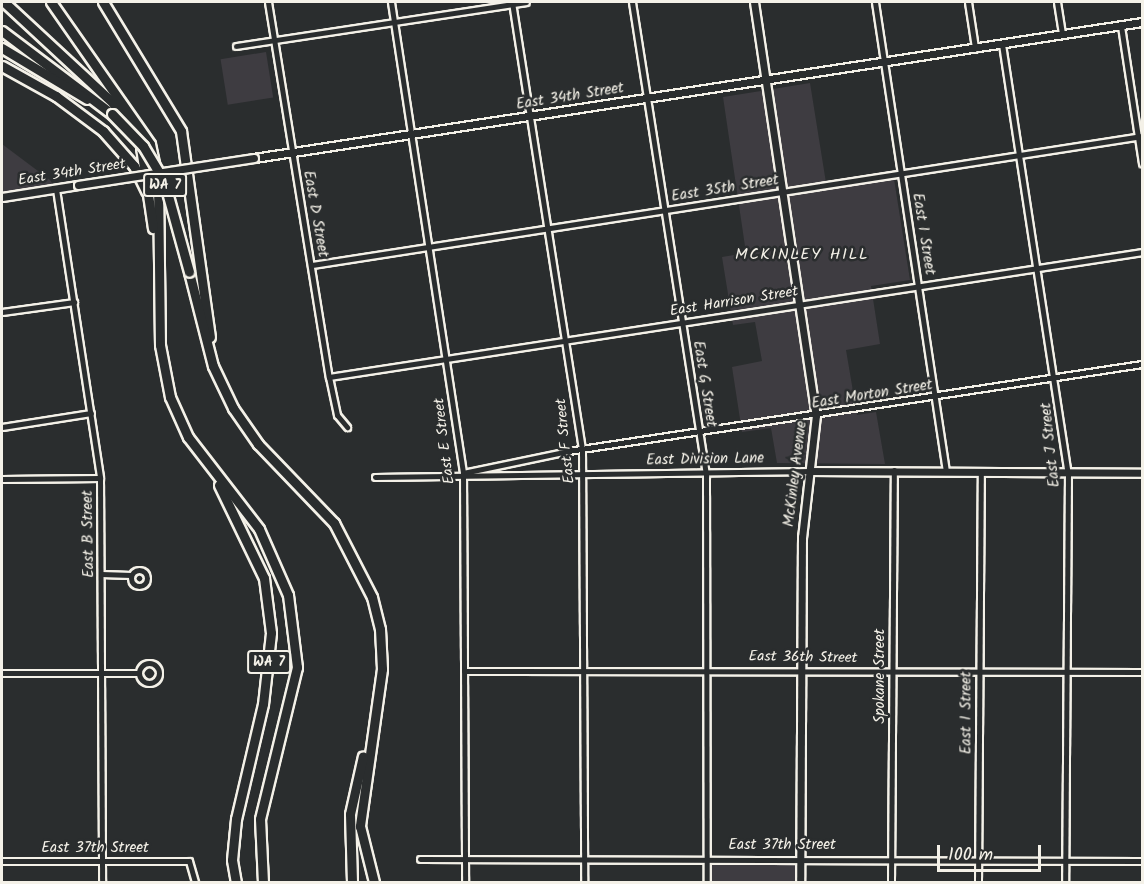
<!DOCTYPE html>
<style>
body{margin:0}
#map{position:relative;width:1144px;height:884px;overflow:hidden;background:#2a2d2e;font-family:Kalam,sans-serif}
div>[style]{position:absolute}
.built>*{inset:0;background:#3e3c41;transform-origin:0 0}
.roads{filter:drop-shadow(2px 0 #f4f1e8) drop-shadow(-2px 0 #f4f1e8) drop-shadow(0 2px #f4f1e8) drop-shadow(0 -2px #f4f1e8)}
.minor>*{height:5px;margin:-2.5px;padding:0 2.5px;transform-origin:2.5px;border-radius:2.5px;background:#2a2d2e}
.minor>.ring{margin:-2.5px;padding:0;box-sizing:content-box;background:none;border:5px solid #2a2d2e;border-radius:50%}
.tertiary>*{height:7px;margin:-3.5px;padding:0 3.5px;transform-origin:3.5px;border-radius:3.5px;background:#2a2d2e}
.motorway>*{height:9px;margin:-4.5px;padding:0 4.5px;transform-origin:4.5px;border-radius:4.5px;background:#2a2d2e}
.bridges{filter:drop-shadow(2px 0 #f4f1e8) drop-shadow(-2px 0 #f4f1e8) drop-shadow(0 2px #f4f1e8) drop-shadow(0 -2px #f4f1e8)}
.tertiary-bridge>*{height:7px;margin:-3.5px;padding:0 3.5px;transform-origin:3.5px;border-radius:3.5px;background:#2a2d2e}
.motorway-bridge>*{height:9px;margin:-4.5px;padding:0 4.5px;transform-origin:4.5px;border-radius:4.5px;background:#2a2d2e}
span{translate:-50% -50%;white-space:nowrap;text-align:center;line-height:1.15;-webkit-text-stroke:5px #2a2d2e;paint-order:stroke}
.shield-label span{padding:2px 4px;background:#2a2d2e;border:2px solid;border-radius:4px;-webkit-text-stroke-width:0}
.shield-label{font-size:14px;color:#f4f1e8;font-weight:700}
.street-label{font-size:15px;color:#f4f1e8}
.neighbourhood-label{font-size:16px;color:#f4f1e8;letter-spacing:1.5px}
.frame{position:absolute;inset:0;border:3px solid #f4f1e8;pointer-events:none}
.scale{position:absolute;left:937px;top:845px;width:104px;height:27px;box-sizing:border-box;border:3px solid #f4f1e8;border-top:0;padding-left:8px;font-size:18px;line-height:21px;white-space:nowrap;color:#f4f1e8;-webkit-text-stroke:4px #2a2d2e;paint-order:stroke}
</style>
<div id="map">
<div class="built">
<i style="left:266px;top:52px;width:46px;height:46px;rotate:81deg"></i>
<i style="clip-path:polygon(810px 83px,827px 189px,894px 179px,910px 280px,871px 286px,880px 344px,846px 350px,857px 415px,876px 412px,885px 464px,777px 463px,771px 428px,742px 432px,732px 367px,762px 361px,755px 322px,733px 325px,722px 257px,746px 253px,723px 97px)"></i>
<i style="clip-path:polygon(2px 144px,50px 180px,56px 189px,2px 198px)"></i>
<i style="left:707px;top:857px;width:93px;height:25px;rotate:1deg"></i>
</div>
<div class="roads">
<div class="minor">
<i style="left:268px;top:2px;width:380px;rotate:80.8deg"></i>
<i style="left:329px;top:377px;width:39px;rotate:78deg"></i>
<i style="left:337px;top:415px;width:16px;rotate:50deg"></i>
<i style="left:391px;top:2px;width:476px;rotate:81.3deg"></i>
<i style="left:463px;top:473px;width:409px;rotate:89.7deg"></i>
<i style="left:512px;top:2px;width:453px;rotate:81.1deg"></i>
<i style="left:582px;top:450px;width:432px;rotate:89.7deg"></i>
<i style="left:632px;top:2px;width:479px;rotate:81.1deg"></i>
<i style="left:706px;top:475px;width:407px;rotate:89.9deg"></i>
<i style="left:875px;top:2px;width:474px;rotate:81.4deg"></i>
<i style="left:968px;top:2px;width:47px;rotate:81.3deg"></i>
<i style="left:1057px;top:2px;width:33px;rotate:81deg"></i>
<i style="left:1121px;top:26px;width:139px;rotate:81.3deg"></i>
<i style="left:1002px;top:44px;width:434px;rotate:81.3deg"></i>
<i style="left:1068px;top:473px;width:409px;rotate:90.4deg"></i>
<i style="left:236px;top:46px;width:293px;rotate:-8.6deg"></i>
<i style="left:56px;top:189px;width:292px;rotate:81.3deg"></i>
<i style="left:100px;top:478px;width:404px;rotate:89.7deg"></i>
<i style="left:312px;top:265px;width:840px;rotate:-8.83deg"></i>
<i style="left:2px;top:312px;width:73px;rotate:-7.9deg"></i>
<i style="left:329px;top:377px;width:823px;rotate:-8.74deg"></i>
<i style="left:2px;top:427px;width:90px;rotate:-8.9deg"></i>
<i style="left:463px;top:473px;width:107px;rotate:-11.8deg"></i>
<i style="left:568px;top:451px;width:581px;rotate:-8.62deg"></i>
<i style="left:375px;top:477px;width:437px;rotate:-0.8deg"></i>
<i style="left:2px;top:479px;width:98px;rotate:-0.6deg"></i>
<i class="ring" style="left:131px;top:570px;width:11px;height:11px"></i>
<i style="left:101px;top:574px;width:30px;rotate:2deg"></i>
<i class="ring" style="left:139px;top:663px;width:15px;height:15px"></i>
<i style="left:464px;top:671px;width:678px;rotate:0.08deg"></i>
<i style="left:2px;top:673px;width:137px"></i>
<i style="left:420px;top:859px;width:722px;rotate:0.16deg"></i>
<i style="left:2px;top:861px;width:187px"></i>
<i style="left:189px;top:861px;width:22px;rotate:74deg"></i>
<i style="left:891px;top:882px;width:412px;rotate:-89.6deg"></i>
<i style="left:978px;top:882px;width:410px;rotate:-89.6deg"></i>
</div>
<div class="tertiary">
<i style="left:754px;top:2px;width:418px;rotate:81.5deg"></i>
<i style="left:816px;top:415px;width:123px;rotate:96.5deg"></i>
<i style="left:802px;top:537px;width:345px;rotate:90.3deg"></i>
<i style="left:254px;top:158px;width:898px;rotate:-8.71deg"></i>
<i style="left:2px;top:197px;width:77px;rotate:-9deg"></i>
<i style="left:812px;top:471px;width:330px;rotate:0.3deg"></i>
</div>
<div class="motorway">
<i style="left:4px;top:2px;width:149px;rotate:42.8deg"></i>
<i style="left:113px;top:103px;width:39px;rotate:55deg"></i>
<i style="left:51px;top:2px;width:173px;rotate:55.1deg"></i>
<i style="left:150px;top:144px;width:39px;rotate:78deg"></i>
<i style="left:158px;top:182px;width:163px;rotate:89.3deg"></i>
<i style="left:160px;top:345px;width:53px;rotate:79.1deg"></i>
<i style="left:170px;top:397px;width:44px;rotate:65.8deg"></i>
<i style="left:188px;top:437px;width:116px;rotate:52.3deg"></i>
<i style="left:259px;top:529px;width:72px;rotate:66.3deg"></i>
<i style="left:288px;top:595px;width:73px;rotate:82.9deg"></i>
<i style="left:297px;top:667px;width:156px;rotate:103.7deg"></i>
<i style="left:260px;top:819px;width:63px;rotate:87.3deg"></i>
<i style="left:103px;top:2px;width:151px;rotate:58.8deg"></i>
<i style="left:181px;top:131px;width:208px;rotate:82deg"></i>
<i style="left:2px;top:31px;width:138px;rotate:37deg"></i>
<i style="left:2px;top:48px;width:99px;rotate:31deg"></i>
<i style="left:2px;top:66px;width:62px;rotate:29.1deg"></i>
<i style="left:56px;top:96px;width:59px;rotate:36.7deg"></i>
<i style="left:103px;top:131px;width:47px;rotate:48.5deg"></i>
<i style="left:134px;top:166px;width:28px;rotate:64deg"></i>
<i style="left:141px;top:147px;width:82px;rotate:81.6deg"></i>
<i style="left:189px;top:272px;width:97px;rotate:75.7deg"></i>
<i style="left:213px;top:366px;width:47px;rotate:64.5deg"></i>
<i style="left:233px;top:408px;width:44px;rotate:55.2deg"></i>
<i style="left:258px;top:444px;width:110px;rotate:46.1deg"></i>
<i style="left:334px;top:523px;width:83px;rotate:62.8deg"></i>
<i style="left:372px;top:597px;width:33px;rotate:76deg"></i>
<i style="left:380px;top:629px;width:40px;rotate:87.1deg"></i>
<i style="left:382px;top:669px;width:159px;rotate:98deg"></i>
<i style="left:360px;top:826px;width:58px;rotate:76deg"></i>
<i style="left:219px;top:485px;width:103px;rotate:64.2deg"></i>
<i style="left:264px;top:578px;width:55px;rotate:82.7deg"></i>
<i style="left:271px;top:633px;width:71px;rotate:96.4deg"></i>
<i style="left:263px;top:704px;width:118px;rotate:103.2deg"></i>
<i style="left:236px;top:819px;width:41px;rotate:95.6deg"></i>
<i style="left:232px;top:860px;width:22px;rotate:80deg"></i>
<i style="left:352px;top:882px;width:68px;rotate:-91.7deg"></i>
<i style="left:350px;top:814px;width:59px;rotate:-77.4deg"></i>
</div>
</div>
<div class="bridges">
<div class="tertiary-bridge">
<i style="left:78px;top:185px;width:178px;rotate:-8.7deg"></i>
</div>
<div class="motorway-bridge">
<i style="left:112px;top:114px;width:45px;rotate:45.9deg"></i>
<i style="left:143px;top:146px;width:41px;rotate:59deg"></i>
<i style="left:164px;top:181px;width:94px;rotate:74.6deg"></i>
</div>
</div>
<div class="shield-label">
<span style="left:165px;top:185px">WA 7</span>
<span style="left:269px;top:662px">WA 7</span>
</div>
<div class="street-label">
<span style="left:570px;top:97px;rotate:-9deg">East 34th Street</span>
<span style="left:72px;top:173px;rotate:-9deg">East 34th Street</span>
<span style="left:725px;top:189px;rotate:-9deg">East 35th Street</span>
<span style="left:315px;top:214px;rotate:80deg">East D Street</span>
<span style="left:923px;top:234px;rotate:81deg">East I Street</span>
<span style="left:734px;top:302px;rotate:-9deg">East Harrison Street</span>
<span style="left:704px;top:384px;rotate:81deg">East G Street</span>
<span style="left:872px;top:395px;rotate:-9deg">East Morton Street</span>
<span style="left:445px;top:441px;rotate:-97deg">East E Street</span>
<span style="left:566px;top:441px;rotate:-96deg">East F Street</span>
<span style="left:1051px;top:445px;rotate:-96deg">East J Street</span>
<span style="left:705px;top:460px;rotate:-1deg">East Division Lane</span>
<span style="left:796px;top:474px;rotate:-83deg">McKinley Avenue</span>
<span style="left:89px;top:534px;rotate:-91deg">East B Street</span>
<span style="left:803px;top:658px;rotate:1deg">East 36th Street</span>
<span style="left:881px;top:676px;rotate:-90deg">Spokane Street</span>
<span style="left:967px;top:713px;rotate:-90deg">East I Street</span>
<span style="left:782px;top:846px">East 37th Street</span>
<span style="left:95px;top:849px">East 37th Street</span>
</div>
<div class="neighbourhood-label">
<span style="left:802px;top:255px">MCKINLEY HILL</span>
</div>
<div class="frame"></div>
<div class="scale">100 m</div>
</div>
